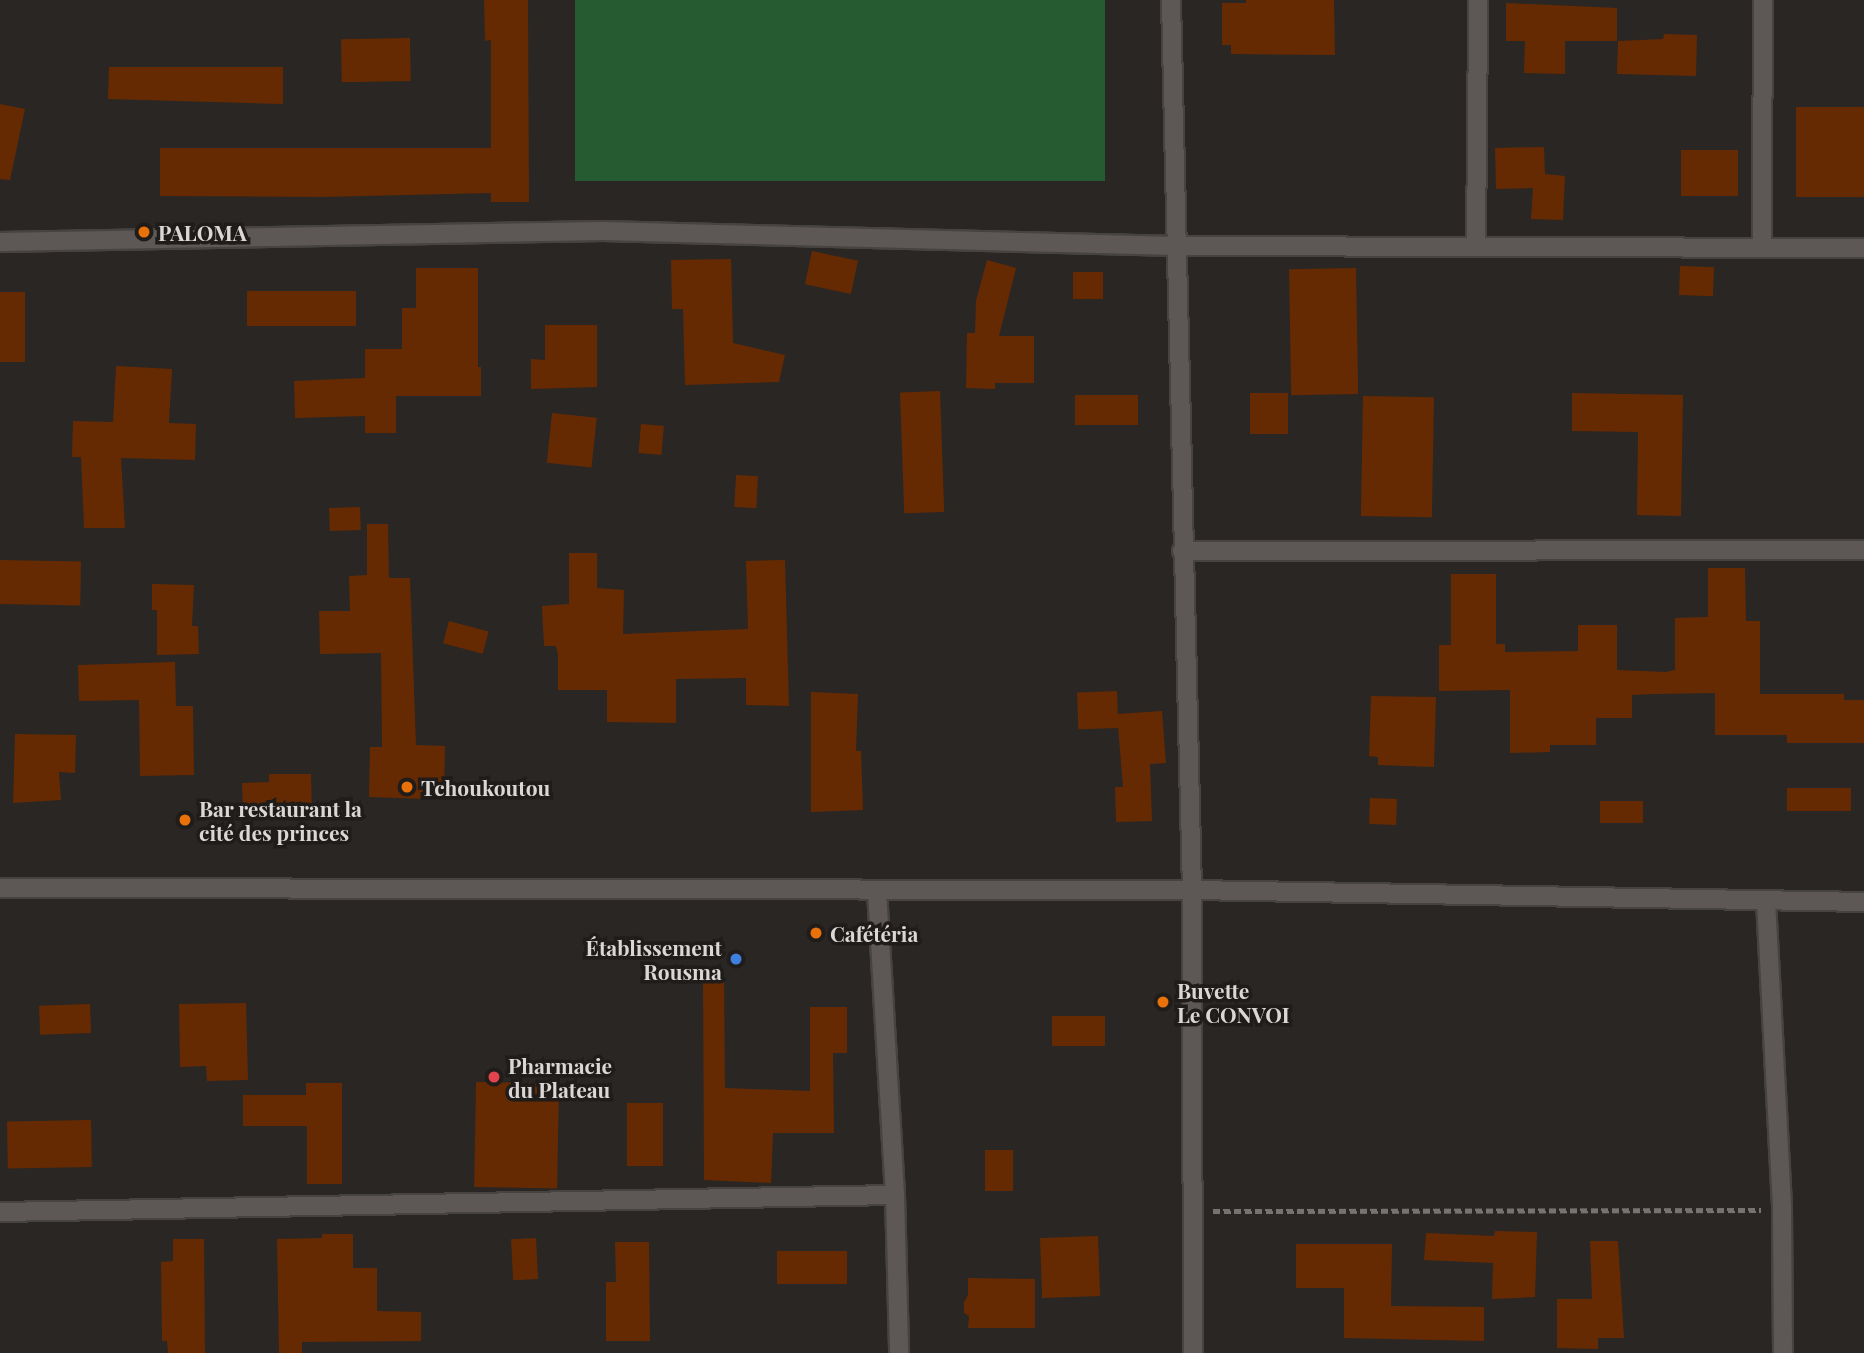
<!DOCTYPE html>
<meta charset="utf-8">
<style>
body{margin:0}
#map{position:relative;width:1864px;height:1353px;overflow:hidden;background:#2a2623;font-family:"Playfair Display",serif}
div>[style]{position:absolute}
.green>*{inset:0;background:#265a30;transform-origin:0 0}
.building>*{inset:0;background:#662a03;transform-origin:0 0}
.path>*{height:4.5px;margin-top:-2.25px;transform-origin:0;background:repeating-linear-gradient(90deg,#777371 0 7px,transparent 0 10.5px)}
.roads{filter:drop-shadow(2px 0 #464341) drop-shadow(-2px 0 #464341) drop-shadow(0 2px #464341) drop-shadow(0 -2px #464341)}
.minor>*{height:18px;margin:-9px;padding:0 9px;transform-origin:9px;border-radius:9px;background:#5d5855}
.dots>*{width:19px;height:19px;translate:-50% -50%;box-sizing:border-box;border:4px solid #201c1a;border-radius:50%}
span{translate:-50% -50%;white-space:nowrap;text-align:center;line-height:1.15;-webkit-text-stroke:7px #201c1a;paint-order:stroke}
.poi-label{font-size:21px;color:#dad7d6;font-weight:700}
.left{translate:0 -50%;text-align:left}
.right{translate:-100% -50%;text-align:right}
</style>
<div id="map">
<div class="green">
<i style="left:575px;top:0;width:530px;height:181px"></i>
</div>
<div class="building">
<i style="clip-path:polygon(484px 0,528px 0,529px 202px,491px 202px,491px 193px,321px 197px,160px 196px,160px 148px,491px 148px,491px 40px,485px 41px)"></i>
<i style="clip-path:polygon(1246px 0,1334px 0,1335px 55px,1231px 54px,1231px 45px,1222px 45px,1222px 3px,1246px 3px)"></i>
<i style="clip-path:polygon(1506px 3px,1617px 8px,1617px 41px,1565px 41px,1565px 74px,1524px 73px,1525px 41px,1506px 41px)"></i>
<i style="clip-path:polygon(1664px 34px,1697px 35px,1696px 76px,1617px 74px,1618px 41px,1663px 39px)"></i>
<i style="left:410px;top:38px;width:43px;height:69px;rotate:89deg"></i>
<i style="clip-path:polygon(109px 67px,283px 67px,283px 104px,108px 99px)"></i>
<i style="clip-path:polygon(0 104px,25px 109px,10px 180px,0 179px)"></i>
<i style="left:1796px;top:107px;width:68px;height:90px"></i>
<i style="clip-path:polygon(1544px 147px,1545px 174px,1565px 176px,1563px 220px,1531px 219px,1533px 188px,1496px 189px,1495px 148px)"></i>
<i style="left:1681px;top:150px;width:57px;height:46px"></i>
<i style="left:812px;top:251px;width:47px;height:34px;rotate:12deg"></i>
<i style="clip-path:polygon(731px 259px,733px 343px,785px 355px,779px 382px,685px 385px,683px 309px,672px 309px,671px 260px)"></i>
<i style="clip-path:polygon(987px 260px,1016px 268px,999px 336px,1034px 336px,1034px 383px,995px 383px,995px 389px,966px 388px,967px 333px,975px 333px,976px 301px)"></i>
<i style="left:1680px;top:266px;width:34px;height:29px;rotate:2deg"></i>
<i style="clip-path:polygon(416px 268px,478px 268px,478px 367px,481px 367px,481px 396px,396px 396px,396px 433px,365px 433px,365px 416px,295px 418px,294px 381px,365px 378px,365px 349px,402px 349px,402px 308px,416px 308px)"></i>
<i style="left:1356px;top:268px;width:126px;height:67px;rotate:89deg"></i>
<i style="left:1073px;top:272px;width:30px;height:27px"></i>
<i style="left:356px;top:291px;width:35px;height:109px;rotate:90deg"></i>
<i style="left:0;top:292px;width:25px;height:70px"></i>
<i style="clip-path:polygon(545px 325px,597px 325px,597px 387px,531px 389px,531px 359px,545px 360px)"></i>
<i style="clip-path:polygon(116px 366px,172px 369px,169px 423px,196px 424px,195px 460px,121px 458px,125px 528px,84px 528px,81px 457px,72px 457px,73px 421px,113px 422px)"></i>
<i style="left:940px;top:391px;width:121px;height:40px;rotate:88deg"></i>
<i style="left:1250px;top:393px;width:38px;height:41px"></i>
<i style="clip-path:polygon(1572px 393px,1683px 395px,1681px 516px,1637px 515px,1638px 432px,1572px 431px)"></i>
<i style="left:1138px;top:395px;width:30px;height:63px;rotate:90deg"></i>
<i style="left:1363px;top:396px;width:71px;height:120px;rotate:1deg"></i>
<i style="left:552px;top:413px;width:45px;height:50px;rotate:6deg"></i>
<i style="left:641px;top:424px;width:23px;height:29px;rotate:5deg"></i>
<i style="left:736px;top:475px;width:22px;height:32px;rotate:3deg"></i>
<i style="left:360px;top:507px;width:23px;height:31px;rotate:88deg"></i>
<i style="clip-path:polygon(367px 524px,388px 524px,389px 578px,410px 578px,416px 745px,445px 746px,444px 796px,424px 795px,424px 799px,369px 797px,370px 747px,382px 747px,381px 653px,320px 654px,319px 611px,350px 611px,349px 576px,367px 575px)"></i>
<i style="clip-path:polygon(569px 553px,597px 553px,597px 588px,624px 590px,623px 634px,748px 629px,746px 561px,785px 560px,789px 706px,746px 705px,746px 678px,676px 679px,676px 723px,607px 722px,607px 690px,558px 690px,558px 655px,556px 646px,544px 646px,542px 606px,569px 604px)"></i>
<i style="left:0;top:560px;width:81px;height:44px;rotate:1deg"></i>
<i style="clip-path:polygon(1708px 568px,1745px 568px,1746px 621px,1760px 621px,1760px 694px,1844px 694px,1844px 700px,1864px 700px,1864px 743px,1787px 743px,1787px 735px,1715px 735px,1715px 693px,1655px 694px,1632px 695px,1632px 718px,1596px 718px,1596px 745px,1550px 745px,1550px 752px,1510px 753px,1510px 690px,1439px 691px,1439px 645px,1451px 645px,1451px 574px,1496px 574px,1496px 644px,1505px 644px,1505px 652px,1578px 651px,1578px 625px,1617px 625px,1617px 670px,1666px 672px,1675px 670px,1675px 618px,1708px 617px)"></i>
<i style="clip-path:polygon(152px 584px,194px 585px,192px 626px,198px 626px,199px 654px,157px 655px,157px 610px,152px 610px)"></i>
<i style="left:449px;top:621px;width:41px;height:23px;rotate:15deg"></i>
<i style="clip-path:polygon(175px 662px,176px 706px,193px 706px,194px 775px,140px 776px,139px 700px,79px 701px,78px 665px)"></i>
<i style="left:1117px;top:691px;width:37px;height:40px;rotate:88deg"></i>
<i style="clip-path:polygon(811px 692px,858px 694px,856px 751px,861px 751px,863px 810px,811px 812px)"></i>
<i style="clip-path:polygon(1371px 696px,1436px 697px,1434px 767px,1378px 765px,1378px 757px,1369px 756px)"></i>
<i style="clip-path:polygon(1162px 711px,1166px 763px,1150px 764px,1152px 821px,1116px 822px,1115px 787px,1123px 787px,1117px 714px)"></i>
<i style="clip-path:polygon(15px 734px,76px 735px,75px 773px,59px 772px,61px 800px,13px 803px)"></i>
<i style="clip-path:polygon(269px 774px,311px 774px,312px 814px,243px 813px,242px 783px,269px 782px)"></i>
<i style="left:1851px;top:788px;width:23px;height:64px;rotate:90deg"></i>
<i style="left:1370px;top:798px;width:27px;height:26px;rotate:2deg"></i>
<i style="left:1600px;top:801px;width:43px;height:22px"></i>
<i style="clip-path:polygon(703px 976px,724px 976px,725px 1088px,810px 1091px,810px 1007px,847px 1007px,847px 1053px,833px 1053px,834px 1133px,773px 1133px,771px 1183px,704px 1180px)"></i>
<i style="clip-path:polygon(246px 1003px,248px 1080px,207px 1081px,206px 1066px,180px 1067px,179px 1004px)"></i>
<i style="left:90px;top:1004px;width:29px;height:51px;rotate:88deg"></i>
<i style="left:1105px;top:1016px;width:30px;height:53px;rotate:90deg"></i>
<i style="left:476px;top:1082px;width:83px;height:105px;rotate:1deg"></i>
<i style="clip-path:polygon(306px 1083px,342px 1083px,342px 1184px,307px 1184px,307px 1126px,243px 1126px,243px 1095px,306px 1095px)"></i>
<i style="left:627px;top:1103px;width:36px;height:63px"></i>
<i style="left:91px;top:1120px;width:47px;height:84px;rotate:89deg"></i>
<i style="left:985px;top:1150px;width:28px;height:41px"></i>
<i style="clip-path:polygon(1495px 1231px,1537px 1232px,1535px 1297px,1492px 1299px,1493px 1263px,1424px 1260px,1426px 1233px,1494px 1236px)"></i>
<i style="clip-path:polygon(322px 1234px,353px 1234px,353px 1268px,377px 1268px,377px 1311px,421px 1312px,421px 1341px,302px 1342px,302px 1353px,279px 1353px,277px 1239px,322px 1238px)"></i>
<i style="left:1098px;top:1236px;width:60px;height:58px;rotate:88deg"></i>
<i style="left:536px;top:1238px;width:41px;height:25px;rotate:87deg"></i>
<i style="clip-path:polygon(173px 1239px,204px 1239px,205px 1353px,168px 1353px,167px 1341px,162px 1341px,161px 1262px,173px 1261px)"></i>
<i style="clip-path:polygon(1590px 1241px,1618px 1241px,1624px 1338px,1598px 1338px,1598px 1349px,1557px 1348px,1557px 1299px,1592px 1299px)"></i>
<i style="clip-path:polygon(615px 1242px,649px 1242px,650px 1341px,606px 1341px,606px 1282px,616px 1282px)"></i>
<i style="clip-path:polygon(1296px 1244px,1392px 1244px,1391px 1306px,1484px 1307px,1484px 1341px,1344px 1338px,1344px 1288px,1296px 1288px)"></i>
<i style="left:847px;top:1251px;width:33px;height:70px;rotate:90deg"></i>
<i style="clip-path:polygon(968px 1278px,1035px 1279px,1035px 1328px,968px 1328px,969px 1316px,964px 1313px,964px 1302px,968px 1295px)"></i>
</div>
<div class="path">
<i style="left:1213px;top:1211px;width:548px;rotate:-0.1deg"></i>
</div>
<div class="roads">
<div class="minor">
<i style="left:1171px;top:0;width:890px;rotate:88.65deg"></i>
<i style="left:1192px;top:890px;width:463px;rotate:89.9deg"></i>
<i style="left:0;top:242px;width:603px;rotate:-1.05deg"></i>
<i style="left:603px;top:231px;width:573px;rotate:1.5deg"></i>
<i style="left:1176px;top:246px;width:688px;rotate:0.17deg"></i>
<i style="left:1476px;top:247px;width:247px;rotate:-89.5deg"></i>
<i style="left:1762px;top:248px;width:248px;rotate:-89.8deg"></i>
<i style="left:1182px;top:551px;width:682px;rotate:-0.08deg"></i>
<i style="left:0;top:888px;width:1192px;rotate:0.1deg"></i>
<i style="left:1192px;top:890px;width:672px;rotate:1.02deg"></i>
<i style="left:877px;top:891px;width:305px;rotate:86.6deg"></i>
<i style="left:895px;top:1195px;width:158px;rotate:88.5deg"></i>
<i style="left:1766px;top:901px;width:309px;rotate:87deg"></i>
<i style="left:1782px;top:1210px;width:143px;rotate:89.6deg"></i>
<i style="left:0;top:1212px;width:895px;rotate:-1.09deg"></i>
</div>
</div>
<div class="dots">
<i style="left:144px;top:232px;background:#e8710a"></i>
<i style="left:407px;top:787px;background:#e8710a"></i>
<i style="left:185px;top:820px;background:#e8710a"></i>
<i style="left:816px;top:933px;background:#e8710a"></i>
<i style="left:736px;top:959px;background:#3f7fe0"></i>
<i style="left:1163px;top:1002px;background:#e8710a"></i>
<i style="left:494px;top:1077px;background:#e0444e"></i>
</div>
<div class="poi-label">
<span class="left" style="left:158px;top:232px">PALOMA</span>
<span class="left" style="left:421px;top:787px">Tchoukoutou</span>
<span class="left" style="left:199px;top:820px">Bar restaurant la<br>cité des princes</span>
<span class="left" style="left:830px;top:933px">Cafétéria</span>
<span class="right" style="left:722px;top:959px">Établissement<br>Rousma</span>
<span class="left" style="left:1177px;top:1002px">Buvette<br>Le CONVOI</span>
<span class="left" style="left:508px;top:1077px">Pharmacie<br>du Plateau</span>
</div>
</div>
